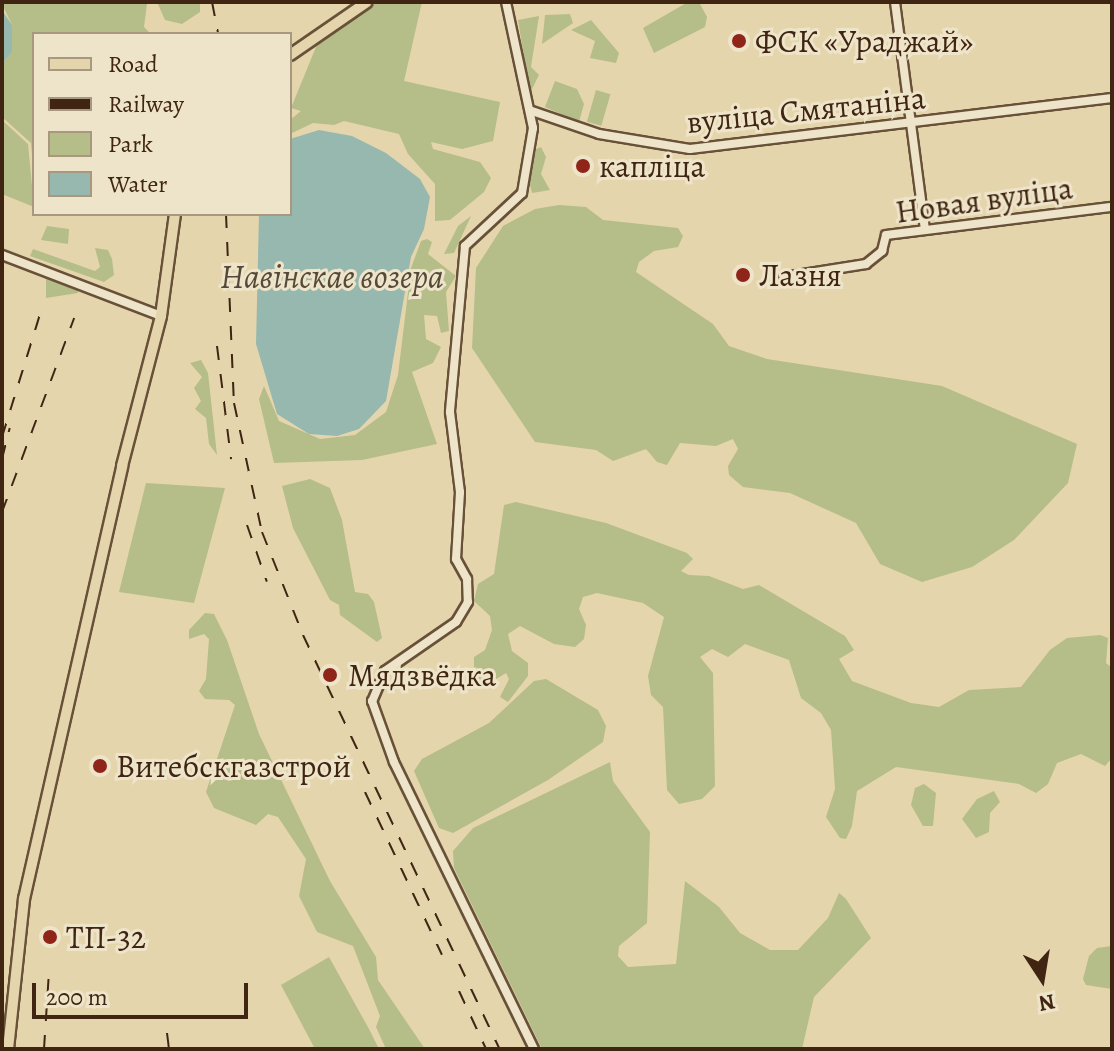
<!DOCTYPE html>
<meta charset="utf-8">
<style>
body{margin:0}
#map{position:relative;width:1114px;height:1051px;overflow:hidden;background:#e5d5ac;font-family:Alegreya,serif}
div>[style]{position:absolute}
.green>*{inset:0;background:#b5bd89;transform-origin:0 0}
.water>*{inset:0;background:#96b8af}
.roads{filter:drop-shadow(2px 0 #685138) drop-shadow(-2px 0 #685138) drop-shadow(0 2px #685138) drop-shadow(0 -2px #685138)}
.minor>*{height:8px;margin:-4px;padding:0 4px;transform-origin:4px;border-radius:4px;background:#eee4c9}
.major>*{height:10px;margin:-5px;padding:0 5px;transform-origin:5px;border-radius:5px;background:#e5d5ac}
.rail>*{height:2px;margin-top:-1px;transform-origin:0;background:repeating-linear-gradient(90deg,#3f2512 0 14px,transparent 0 28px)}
.dots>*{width:22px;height:22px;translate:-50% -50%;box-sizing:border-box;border:4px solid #eee4c9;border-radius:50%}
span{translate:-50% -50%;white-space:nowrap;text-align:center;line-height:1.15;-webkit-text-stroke:6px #eee4c9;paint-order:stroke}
.poi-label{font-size:32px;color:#3f2512}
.left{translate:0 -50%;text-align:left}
.street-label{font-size:32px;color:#3f2512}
.water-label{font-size:34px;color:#554a39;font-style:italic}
.frame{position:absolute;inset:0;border:4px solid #3f2512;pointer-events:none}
.legend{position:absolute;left:32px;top:32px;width:260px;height:184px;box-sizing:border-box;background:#eee4c9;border:2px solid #a89880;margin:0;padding:10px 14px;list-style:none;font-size:24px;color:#3f2512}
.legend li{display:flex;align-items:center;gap:16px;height:40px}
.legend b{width:40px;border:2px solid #a89880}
.north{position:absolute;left:1002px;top:939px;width:80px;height:80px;-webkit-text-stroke:6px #eee4c9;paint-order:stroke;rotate:168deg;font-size:22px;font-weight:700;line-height:32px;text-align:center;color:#3f2512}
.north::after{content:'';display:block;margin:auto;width:28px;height:36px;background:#3f2512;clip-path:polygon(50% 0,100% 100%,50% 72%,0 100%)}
.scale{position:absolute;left:32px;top:983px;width:216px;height:36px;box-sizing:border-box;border:4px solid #3f2512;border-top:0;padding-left:10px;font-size:24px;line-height:28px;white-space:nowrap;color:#3f2512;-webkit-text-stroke:6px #eee4c9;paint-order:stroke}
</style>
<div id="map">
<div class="green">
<i style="clip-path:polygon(142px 2px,147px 4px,144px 27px,150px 33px,188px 34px,34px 34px,33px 166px,31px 143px,2px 117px,2px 64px,12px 52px,12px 25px,2px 4px)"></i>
<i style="clip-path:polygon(157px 2px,200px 2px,200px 12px,182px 24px,165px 20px)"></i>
<i style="clip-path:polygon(378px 2px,422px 2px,404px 81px,500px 102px,493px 141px,462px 149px,431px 142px,433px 149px,480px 162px,491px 178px,484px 192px,450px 220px,435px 221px,435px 184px,408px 154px,399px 134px,344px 121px,334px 125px,313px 123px,290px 134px,290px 120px,301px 111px,291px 108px,318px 42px)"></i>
<i style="clip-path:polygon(688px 2px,699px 2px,707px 17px,705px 27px,654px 53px,643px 28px)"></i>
<i style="clip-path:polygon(570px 14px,573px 23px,542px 44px,545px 15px)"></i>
<i style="clip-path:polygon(539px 16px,531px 67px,539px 75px,530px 93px,518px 20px)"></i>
<i style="clip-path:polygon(591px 20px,619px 53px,616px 63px,590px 58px,595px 41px,571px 30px)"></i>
<i style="clip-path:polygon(555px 81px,577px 89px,584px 104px,579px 122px,545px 107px)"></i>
<i style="left:596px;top:90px;width:15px;height:33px;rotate:16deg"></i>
<i style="clip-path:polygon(2px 120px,28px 144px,34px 207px,2px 194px)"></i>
<i style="clip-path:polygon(541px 147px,546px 157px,541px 174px,550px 190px,532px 193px,528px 177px,536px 149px)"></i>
<i style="clip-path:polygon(559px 205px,586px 207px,603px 220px,678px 228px,683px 236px,678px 247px,654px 251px,639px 262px,636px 272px,713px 324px,729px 346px,767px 359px,942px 386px,1077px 444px,1068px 483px,1014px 540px,972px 567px,922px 582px,880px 564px,856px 523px,790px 493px,743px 487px,729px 475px,728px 466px,738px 449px,733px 439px,716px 446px,680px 443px,667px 465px,657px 462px,646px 449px,613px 461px,596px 450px,535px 442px,472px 348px,476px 268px,503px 226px,535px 209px)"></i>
<i style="clip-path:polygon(471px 216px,454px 253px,444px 254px,458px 226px)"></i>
<i style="clip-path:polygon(47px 226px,69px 229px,68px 244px,41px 240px)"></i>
<i style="clip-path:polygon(427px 239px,432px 242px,428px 254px,456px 276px,446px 292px,449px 331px,441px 333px,437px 316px,424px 315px,426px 339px,441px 347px,433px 363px,412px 372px,437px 444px,362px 460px,274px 463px,259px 399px,264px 386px,279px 421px,320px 439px,355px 435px,386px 412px,398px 375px,411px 268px,421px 241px)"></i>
<i style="clip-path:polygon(95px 248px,108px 250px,112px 259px,114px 275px,104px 282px,30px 256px,33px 249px,95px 271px,100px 267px)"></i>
<i style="clip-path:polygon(50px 277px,77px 286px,78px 293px,46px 298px,46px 278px)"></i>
<i style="clip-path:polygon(201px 360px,208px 373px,217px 455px,209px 444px,206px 418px,195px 409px,201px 401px,194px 388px,202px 377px,190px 363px)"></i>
<i style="clip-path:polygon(310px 479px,330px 488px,342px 520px,355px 592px,368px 594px,374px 602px,382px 638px,377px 642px,340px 615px,339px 605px,330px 600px,293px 528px,282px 486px)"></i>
<i style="clip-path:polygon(146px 483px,225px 488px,194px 603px,119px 592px)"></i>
<i style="clip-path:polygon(516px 502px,606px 523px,687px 553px,693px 559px,681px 571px,689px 575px,709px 576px,743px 589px,759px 585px,845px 636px,854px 650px,839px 659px,852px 681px,911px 703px,939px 707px,969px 690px,1021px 687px,1050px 650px,1067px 638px,1100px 635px,1108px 638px,1106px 663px,1112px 668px,1112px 758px,1105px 766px,1081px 754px,1057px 763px,1048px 784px,1036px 793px,1019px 784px,896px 767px,857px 791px,852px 826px,846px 839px,840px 838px,826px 817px,835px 789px,831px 730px,821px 713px,801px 698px,789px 660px,745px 644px,728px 657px,712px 649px,700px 657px,713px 673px,715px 786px,702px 799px,679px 804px,667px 790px,663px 707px,651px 695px,648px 676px,664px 617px,643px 603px,597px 593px,583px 597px,579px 609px,586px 625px,584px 639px,575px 647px,554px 644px,520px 626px,508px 634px,512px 651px,528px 663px,528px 676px,508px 702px,500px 697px,509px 679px,506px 673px,488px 684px,474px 680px,474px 657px,485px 650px,492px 630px,490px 616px,474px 601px,478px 584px,494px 574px,504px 505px)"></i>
<i style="clip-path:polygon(205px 613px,214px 614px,227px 640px,259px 734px,330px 881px,376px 957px,378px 980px,425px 1049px,386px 1049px,376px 1027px,380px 1016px,353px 946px,317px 932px,299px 896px,306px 859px,278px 817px,268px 814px,256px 825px,214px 808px,206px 792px,235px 705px,229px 700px,205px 699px,199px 691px,206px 679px,209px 639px,204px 634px,189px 639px,189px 630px)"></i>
<i style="clip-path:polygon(546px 679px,598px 710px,606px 726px,603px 742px,548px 780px,453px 833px,439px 828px,414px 771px,422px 759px,489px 723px,534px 681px)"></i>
<i style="clip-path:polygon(610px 762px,613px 781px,650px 832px,647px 923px,619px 946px,618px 956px,628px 967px,676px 964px,685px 881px,719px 907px,740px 933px,770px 950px,798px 950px,828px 918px,839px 893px,846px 899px,871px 938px,814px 997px,802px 1049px,542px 1049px,454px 868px,453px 851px,473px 828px)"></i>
<i style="clip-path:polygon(924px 784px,936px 793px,933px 826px,923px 826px,911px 805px,915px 788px)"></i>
<i style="clip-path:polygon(994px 791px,1000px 802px,990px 813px,989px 832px,976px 838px,962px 819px,977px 799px)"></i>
<i style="clip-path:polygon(1112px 946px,1112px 989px,1086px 985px,1083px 979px,1089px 956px,1097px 948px)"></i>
<i style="clip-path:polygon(329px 957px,369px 1029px,379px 1049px,315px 1049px,281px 985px)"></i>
</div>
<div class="water">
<i style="clip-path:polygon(2px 10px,12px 25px,12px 52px,2px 64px)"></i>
<i style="clip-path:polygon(319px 130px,352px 136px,386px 153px,420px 179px,430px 197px,424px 229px,411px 257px,386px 401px,359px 429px,337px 436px,309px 434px,277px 414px,256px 344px,259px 214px,290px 214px,290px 139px)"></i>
</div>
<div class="roads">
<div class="minor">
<i style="left:506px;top:2px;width:129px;rotate:77.9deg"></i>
<i style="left:533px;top:128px;width:66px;rotate:99.6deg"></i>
<i style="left:522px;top:193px;width:78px;rotate:137.1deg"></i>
<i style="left:465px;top:246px;width:167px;rotate:95.2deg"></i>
<i style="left:450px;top:412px;width:81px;rotate:82.9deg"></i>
<i style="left:460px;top:492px;width:67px;rotate:93.4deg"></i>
<i style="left:456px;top:559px;width:23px;rotate:61deg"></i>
<i style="left:467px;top:579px;width:23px;rotate:88deg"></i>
<i style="left:468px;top:602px;width:23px;rotate:121deg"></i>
<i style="left:456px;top:622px;width:86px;rotate:145.4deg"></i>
<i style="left:385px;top:671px;width:33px;rotate:113deg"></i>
<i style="left:372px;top:701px;width:65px;rotate:70.2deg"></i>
<i style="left:394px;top:762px;width:319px;rotate:64deg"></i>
<i style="left:895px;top:2px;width:229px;rotate:82.5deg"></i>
<i style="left:532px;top:111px;width:71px;rotate:18.9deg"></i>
<i style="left:599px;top:134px;width:92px;rotate:9.4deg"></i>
<i style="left:690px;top:149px;width:425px;rotate:-6.9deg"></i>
<i style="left:2px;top:255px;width:170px;rotate:21deg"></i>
<i style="left:784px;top:277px;width:83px;rotate:-9deg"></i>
<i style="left:866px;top:264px;width:21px;rotate:-39deg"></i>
<i style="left:882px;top:251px;width:16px;rotate:-76deg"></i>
<i style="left:886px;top:235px;width:228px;rotate:-7.1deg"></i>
</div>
<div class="major">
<i style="left:290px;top:55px;width:93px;rotate:-34.5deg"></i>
<i style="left:8px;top:1049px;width:151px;rotate:-83.9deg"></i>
<i style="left:24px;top:899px;width:444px;rotate:-77.2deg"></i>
<i style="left:122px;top:466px;width:155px;rotate:-75.4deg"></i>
<i style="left:161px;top:316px;width:103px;rotate:-82.2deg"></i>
</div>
</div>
<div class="rail">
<i style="left:212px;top:2px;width:33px;rotate:79deg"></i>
<i style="left:226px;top:214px;width:189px;rotate:87.6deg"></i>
<i style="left:234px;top:403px;width:132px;rotate:77.8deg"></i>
<i style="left:262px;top:532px;width:111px;rotate:68.3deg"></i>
<i style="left:303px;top:635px;width:458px;rotate:64.6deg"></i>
<i style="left:217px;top:346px;width:114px;rotate:82.9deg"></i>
<i style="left:2px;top:437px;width:132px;rotate:-72.8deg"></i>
<i style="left:2px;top:459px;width:32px;rotate:-76deg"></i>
<i style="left:2px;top:512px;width:207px;rotate:-69.6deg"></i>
<i style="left:247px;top:525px;width:60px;rotate:70.7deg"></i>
<i style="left:365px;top:792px;width:180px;rotate:64.7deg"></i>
<i style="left:459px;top:991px;width:64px;rotate:65deg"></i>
<i style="left:167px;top:1033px;width:16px;rotate:83deg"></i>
<i style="left:44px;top:1049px;width:77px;rotate:-86.3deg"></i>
</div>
<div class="dots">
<i style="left:739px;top:41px;background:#8f2418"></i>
<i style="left:583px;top:166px;background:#8f2418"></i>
<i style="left:743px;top:275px;background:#8f2418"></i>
<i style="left:330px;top:675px;background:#8f2418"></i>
<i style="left:100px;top:766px;background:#8f2418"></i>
<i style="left:50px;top:937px;background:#8f2418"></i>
</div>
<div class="poi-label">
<span class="left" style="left:755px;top:41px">ФСК «Ураджай»</span>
<span class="left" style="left:599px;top:166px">капліца</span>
<span class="left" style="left:759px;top:275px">Лазня</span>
<span class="left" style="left:348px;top:675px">Мядзвёдка</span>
<span class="left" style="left:116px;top:766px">Витебскгазстрой</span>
<span class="left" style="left:66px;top:937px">ТП-32</span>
</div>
<div class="street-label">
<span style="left:806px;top:110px;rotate:-6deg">вуліца Смятаніна</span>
<span style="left:984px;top:200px;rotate:-8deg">Новая вуліца</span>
</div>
<div class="water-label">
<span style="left:332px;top:277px">Навінскае возера</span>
</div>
<div class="frame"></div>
<ul class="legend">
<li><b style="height:10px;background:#e5d5ac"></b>Road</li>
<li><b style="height:10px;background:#3f2512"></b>Railway</li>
<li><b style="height:22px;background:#b5bd89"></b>Park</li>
<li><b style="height:22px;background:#96b8af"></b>Water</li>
</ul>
<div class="north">N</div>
<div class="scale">200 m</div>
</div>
